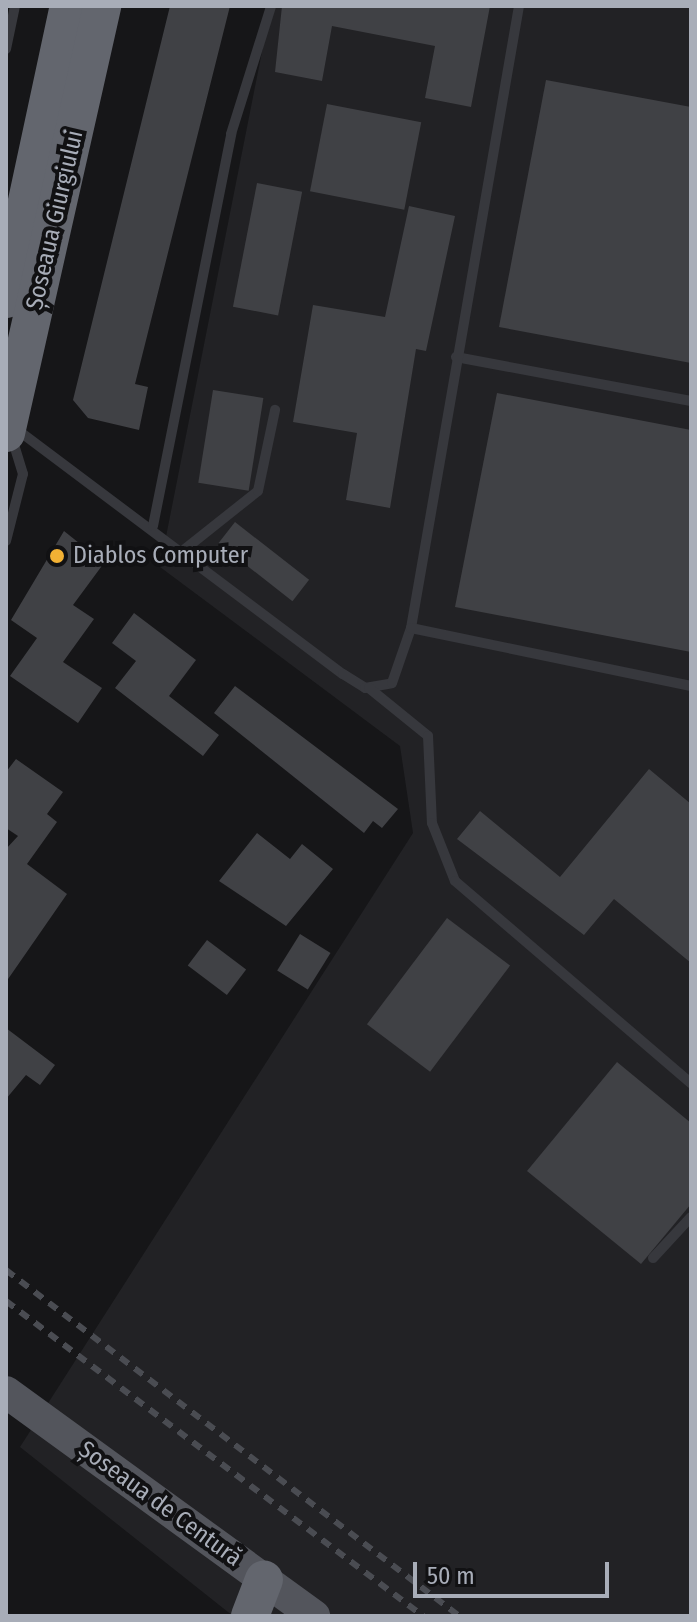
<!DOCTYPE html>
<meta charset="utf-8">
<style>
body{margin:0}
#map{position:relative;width:697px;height:1622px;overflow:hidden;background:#161618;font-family:"Fira Sans Condensed",sans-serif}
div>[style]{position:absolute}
.built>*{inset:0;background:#222225}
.building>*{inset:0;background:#404145;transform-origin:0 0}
.lane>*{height:10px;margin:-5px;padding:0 5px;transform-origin:5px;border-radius:5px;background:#37383d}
.primary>*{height:32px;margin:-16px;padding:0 16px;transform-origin:16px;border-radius:16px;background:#53555c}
.highway>*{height:38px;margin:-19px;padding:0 19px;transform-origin:19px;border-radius:19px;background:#63666e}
.rail>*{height:6px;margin-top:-3px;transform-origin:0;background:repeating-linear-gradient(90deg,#4a4c52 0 10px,transparent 0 18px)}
.dots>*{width:22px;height:22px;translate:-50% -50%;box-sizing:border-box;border:4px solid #111113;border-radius:50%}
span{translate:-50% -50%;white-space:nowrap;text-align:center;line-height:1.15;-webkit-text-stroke:8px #111113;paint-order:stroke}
.street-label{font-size:24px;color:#a8adb8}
.poi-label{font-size:24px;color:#a8adb8}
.left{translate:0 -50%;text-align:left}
.frame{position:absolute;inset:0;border:8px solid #a8adb8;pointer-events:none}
.scale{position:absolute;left:413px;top:1562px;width:196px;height:36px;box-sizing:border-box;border:4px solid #a8adb8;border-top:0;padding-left:10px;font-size:24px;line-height:28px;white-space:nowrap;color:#a8adb8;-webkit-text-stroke:6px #111113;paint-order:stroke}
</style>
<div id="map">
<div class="built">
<i style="clip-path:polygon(271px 6px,691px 6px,691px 1616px,233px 1616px,20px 1447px,413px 833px,400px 746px,160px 567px)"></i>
</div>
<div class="building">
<i style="clip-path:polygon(170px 6px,230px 6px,135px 384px,148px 387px,139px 430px,88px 418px,73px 400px)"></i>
<i style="clip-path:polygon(282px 6px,490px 6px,471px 107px,425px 98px,435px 46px,332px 26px,322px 81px,275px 72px)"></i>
<i style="clip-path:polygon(546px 80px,691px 107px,691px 363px,499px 327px)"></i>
<i style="left:327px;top:104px;width:96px;height:89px;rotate:11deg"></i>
<i style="left:257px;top:183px;width:46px;height:126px;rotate:11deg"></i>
<i style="clip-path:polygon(409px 206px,455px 216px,426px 351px,416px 349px,390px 508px,346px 500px,357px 433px,293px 422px,313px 305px,385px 317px)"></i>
<i style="left:213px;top:390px;width:51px;height:94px;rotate:9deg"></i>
<i style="clip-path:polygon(497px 393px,691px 430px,691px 652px,455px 607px)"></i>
<i style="left:235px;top:522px;width:94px;height:27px;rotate:38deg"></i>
<i style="clip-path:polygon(64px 531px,104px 563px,73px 605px,94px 619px,63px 662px,102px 688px,78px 723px,10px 676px,37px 638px,11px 620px)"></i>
<i style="clip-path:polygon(134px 613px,196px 660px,169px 696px,219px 735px,203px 756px,115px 688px,136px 661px,112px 643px)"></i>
<i style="clip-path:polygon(235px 686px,398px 809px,382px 828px,373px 821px,364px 833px,214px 713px)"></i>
<i style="clip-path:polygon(16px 759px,63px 792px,47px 814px,57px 822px,27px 864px,67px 894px,6px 982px,6px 849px,18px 836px,6px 828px,6px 772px)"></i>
<i style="clip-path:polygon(649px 769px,691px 804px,691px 963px,614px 899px,584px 935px,457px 839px,480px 811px,560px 877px)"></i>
<i style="clip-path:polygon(257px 833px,290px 859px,302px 844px,333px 869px,286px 926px,219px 881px)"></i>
<i style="left:447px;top:918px;width:79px;height:133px;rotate:37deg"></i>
<i style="left:300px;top:934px;width:36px;height:43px;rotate:32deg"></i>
<i style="left:207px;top:940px;width:49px;height:32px;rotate:37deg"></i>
<i style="clip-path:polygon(6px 1028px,55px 1065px,40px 1085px,26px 1075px,6px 1099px)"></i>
<i style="clip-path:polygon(617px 1062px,691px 1123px,691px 1204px,641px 1264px,527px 1171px)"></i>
</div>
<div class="lane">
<i style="left:6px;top:49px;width:44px;rotate:-78.2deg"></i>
<i style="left:456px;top:357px;width:239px;rotate:10.6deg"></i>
<i style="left:15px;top:428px;width:410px;rotate:36.9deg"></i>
<i style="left:343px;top:674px;width:26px;rotate:32deg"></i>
<i style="left:365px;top:688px;width:27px;rotate:-10deg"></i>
<i style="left:392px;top:683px;width:58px;rotate:-70.9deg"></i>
<i style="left:411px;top:628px;width:631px;rotate:-80.15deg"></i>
<i style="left:153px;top:526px;width:400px;rotate:-78.7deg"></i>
<i style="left:231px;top:134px;width:134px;rotate:-72.6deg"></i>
<i style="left:6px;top:541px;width:69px;rotate:-75.8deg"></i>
<i style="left:23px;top:474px;width:39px;rotate:-107deg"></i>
<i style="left:185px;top:549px;width:93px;rotate:-38.5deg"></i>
<i style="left:258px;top:491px;width:83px;rotate:-78.1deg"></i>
<i style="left:411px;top:628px;width:286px;rotate:11.7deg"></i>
<i style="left:369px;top:688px;width:76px;rotate:39.1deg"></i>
<i style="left:428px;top:736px;width:87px;rotate:87.4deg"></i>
<i style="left:432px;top:823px;width:62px;rotate:68.4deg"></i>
<i style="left:455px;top:881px;width:311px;rotate:40.6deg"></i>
<i style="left:653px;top:1258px;width:56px;rotate:-47.2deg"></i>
</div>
<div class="primary">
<i style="left:6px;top:1392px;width:381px;rotate:36deg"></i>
</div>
<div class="highway">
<i style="left:6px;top:299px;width:300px;rotate:-77.9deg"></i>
<i style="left:6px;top:433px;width:438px;rotate:-77.3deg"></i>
<i style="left:250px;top:1616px;width:39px;rotate:-69deg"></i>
</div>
<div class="rail">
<i style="left:6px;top:1270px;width:570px;rotate:37.37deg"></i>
<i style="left:6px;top:1301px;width:523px;rotate:37.07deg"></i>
</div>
<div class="dots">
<i style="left:57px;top:556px;background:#f2b134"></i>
</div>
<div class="street-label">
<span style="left:55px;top:220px;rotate:-77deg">Șoseaua Giurgiului</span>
<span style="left:160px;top:1504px;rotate:36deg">Șoseaua de Centură</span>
</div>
<div class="poi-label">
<span class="left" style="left:73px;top:556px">Diablos Computer</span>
</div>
<div class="frame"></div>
<div class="scale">50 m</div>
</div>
